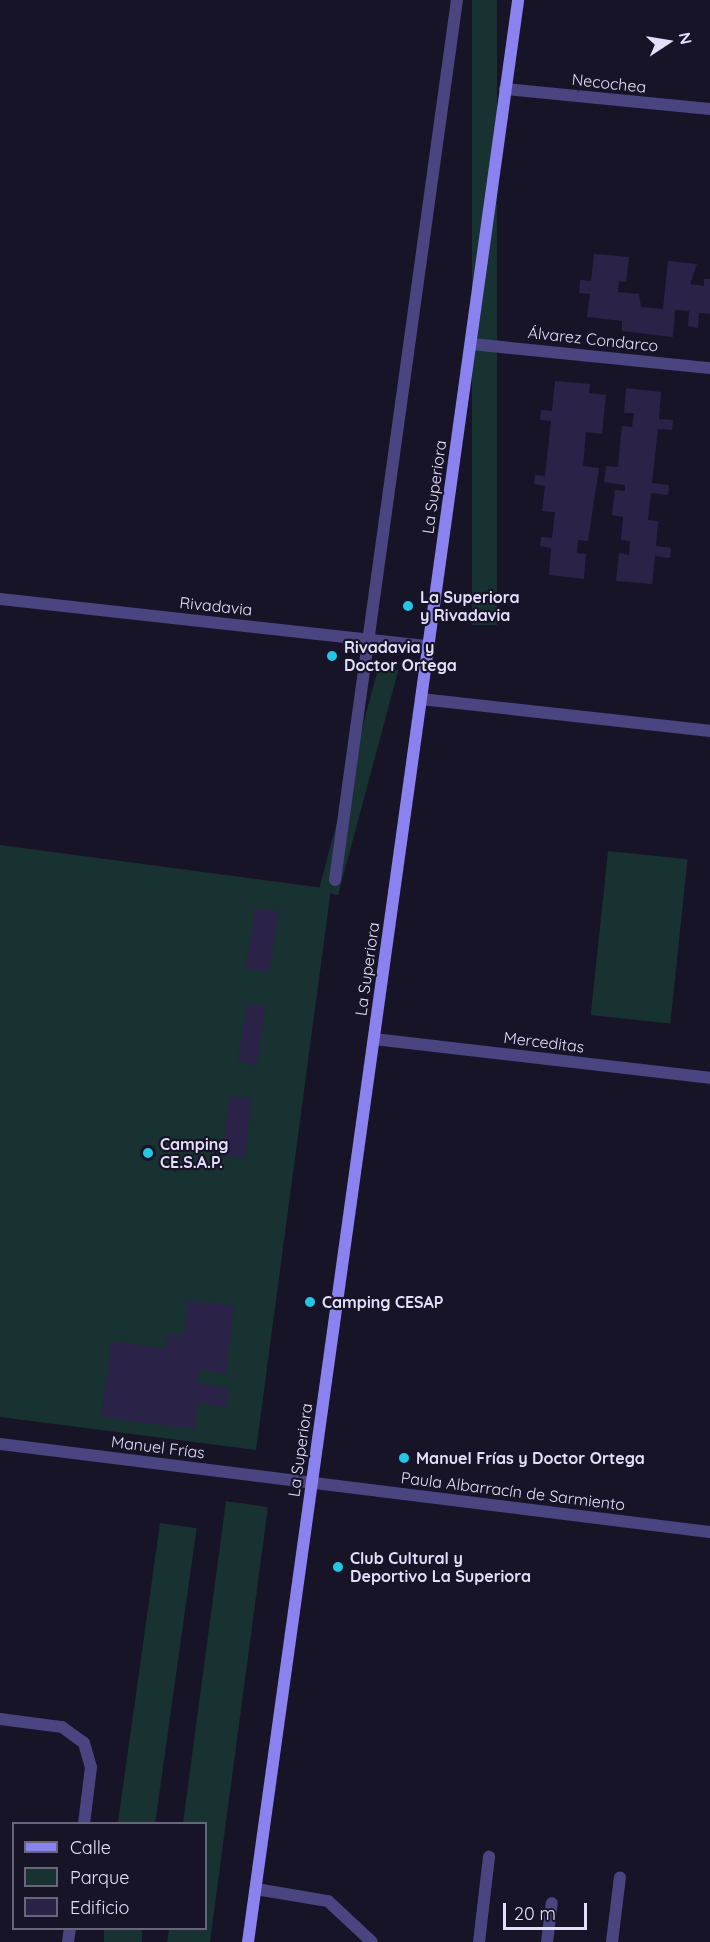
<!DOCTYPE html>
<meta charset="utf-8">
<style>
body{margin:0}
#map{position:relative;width:710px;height:1942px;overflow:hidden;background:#181428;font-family:Quicksand,sans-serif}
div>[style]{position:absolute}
.green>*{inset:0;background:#183131;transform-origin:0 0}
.building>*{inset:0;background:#2b2247;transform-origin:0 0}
.lane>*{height:12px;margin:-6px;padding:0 6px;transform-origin:6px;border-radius:6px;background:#4a4581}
.street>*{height:12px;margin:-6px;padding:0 6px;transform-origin:6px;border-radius:6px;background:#4a4581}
.secondary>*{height:12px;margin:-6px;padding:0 6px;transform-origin:6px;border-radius:6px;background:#8a82ef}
.dots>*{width:16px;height:16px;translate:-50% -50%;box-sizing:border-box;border:3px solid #181428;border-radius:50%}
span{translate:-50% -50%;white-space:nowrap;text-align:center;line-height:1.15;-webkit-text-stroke:4.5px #181428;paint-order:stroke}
.street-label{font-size:16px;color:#e3dffb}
.poi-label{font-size:16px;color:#e3dffb;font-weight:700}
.left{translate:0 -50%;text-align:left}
.legend{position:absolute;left:12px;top:1822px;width:195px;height:108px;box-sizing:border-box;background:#181428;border:2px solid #69657c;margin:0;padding:8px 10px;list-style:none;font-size:18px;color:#e3dffb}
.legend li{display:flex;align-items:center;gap:12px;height:30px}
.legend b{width:30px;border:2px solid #69657c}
.north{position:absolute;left:638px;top:12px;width:60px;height:60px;-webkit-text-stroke:4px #181428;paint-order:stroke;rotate:78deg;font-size:16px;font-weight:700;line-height:24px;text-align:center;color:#e3dffb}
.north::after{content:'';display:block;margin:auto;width:21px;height:27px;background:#e3dffb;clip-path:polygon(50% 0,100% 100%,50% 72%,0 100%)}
.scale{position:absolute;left:503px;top:1903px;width:84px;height:27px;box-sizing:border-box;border:3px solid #e3dffb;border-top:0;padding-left:8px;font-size:18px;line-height:21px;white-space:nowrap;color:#e3dffb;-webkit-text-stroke:4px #181428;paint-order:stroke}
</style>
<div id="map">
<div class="green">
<i style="left:472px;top:0;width:25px;height:625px"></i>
<i style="left:379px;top:665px;width:20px;height:233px;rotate:15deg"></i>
<i style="clip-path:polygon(0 845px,331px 889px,256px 1450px,0 1417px)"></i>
<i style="left:608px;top:851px;width:80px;height:165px;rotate:6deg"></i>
<i style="clip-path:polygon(226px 1501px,268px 1507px,210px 1942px,167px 1942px,169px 1929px,206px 1928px,206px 1824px,183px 1823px)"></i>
<i style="left:160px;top:1523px;width:37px;height:303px;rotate:8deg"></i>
<i style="left:104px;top:1929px;width:38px;height:13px"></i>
</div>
<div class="building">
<i style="clip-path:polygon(594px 254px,629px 257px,626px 282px,619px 281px,618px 292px,639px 294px,641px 307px,663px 309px,668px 261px,697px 264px,690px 284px,704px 286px,704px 279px,710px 279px,710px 314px,699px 313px,698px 328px,688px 326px,689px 311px,675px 310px,673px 337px,622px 331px,622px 321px,587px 317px,590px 294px,579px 293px,580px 280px,591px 281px)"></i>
<i style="clip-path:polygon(555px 381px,590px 384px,589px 393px,606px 395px,602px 434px,586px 432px,583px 466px,599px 468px,588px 541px,578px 540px,577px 553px,586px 554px,584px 579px,549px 575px,551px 548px,540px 546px,541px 537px,552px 538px,555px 512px,542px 511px,545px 486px,534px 484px,535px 475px,545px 476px,551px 421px,540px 420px,541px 410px,552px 411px)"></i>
<i style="clip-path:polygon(626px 388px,661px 392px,659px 419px,673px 420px,672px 430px,658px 429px,652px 483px,669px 485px,668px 495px,651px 493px,648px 520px,658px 521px,656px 546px,671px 548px,670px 558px,655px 556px,652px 584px,616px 581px,619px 553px,629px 555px,630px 541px,621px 540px,623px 517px,612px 515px,615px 490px,625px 491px,625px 485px,604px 482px,606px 466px,618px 467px,622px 426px,632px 427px,634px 413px,624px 413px)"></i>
<i style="left:255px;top:908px;width:24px;height:61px;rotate:9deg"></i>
<i style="left:247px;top:1003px;width:19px;height:60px;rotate:9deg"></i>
<i style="left:229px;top:1096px;width:23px;height:60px;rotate:7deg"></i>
<i style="clip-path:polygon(188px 1300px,234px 1306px,226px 1374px,199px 1370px,197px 1383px,229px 1388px,227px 1407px,198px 1403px,195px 1429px,101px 1417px,111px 1341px,166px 1348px,168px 1334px,184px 1335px)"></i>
</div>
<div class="lane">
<i style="left:256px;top:1889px;width:73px;rotate:9.5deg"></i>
<i style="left:328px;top:1901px;width:60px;rotate:43deg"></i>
<i style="left:479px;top:1942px;width:86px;rotate:-83.3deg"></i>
<i style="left:547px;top:1942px;width:39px;rotate:-83deg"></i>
<i style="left:612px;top:1942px;width:65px;rotate:-83deg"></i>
</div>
<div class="street">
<i style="left:505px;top:89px;width:206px;rotate:5.6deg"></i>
<i style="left:472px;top:344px;width:239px;rotate:5.8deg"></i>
<i style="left:0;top:599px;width:431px;rotate:6.3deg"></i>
<i style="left:421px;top:699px;width:291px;rotate:6.3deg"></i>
<i style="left:335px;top:880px;width:888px;rotate:-82.11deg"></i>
<i style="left:374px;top:1039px;width:338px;rotate:6.6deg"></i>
<i style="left:0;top:1444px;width:715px;rotate:7.07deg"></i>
<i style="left:0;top:1719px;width:63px;rotate:7.4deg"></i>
<i style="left:62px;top:1727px;width:27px;rotate:36deg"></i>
<i style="left:84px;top:1743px;width:25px;rotate:74deg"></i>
<i style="left:91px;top:1767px;width:57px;rotate:97deg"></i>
<i style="left:68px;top:1942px;width:14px;rotate:-82deg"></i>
</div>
<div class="secondary">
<i style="left:248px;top:1942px;width:1961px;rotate:-82.08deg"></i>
</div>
<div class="dots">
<i style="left:408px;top:606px;background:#23c7e3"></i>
<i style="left:332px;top:656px;background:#23c7e3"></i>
<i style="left:148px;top:1153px;background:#23c7e3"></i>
<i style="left:310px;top:1302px;background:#23c7e3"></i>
<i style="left:404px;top:1458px;background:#23c7e3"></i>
<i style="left:338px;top:1567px;background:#23c7e3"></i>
</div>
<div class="street-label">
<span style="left:609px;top:83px;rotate:6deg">Necochea</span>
<span style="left:593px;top:339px;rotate:6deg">Álvarez Condarco</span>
<span style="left:434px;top:487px;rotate:-82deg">La Superiora</span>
<span style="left:216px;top:606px;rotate:6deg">Rivadavia</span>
<span style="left:367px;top:969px;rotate:-82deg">La Superiora</span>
<span style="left:544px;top:1042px;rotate:7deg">Merceditas</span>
<span style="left:158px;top:1447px;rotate:7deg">Manuel Frías</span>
<span style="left:300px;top:1450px;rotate:-82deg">La Superiora</span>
<span style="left:513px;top:1491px;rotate:7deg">Paula Albarracín de Sarmiento</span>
</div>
<div class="poi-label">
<span class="left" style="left:420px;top:606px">La Superiora<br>y Rivadavia</span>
<span class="left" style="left:344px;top:656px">Rivadavia y<br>Doctor Ortega</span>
<span class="left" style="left:160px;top:1153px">Camping<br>CE.S.A.P.</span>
<span class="left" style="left:322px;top:1302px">Camping CESAP</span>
<span class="left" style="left:416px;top:1458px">Manuel Frías y Doctor Ortega</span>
<span class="left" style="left:350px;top:1567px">Club Cultural y<br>Deportivo La Superiora</span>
</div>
<ul class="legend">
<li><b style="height:8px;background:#8a82ef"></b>Calle</li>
<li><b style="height:16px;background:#183131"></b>Parque</li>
<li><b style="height:16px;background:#2b2247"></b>Edificio</li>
</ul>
<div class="north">N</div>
<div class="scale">20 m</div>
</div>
